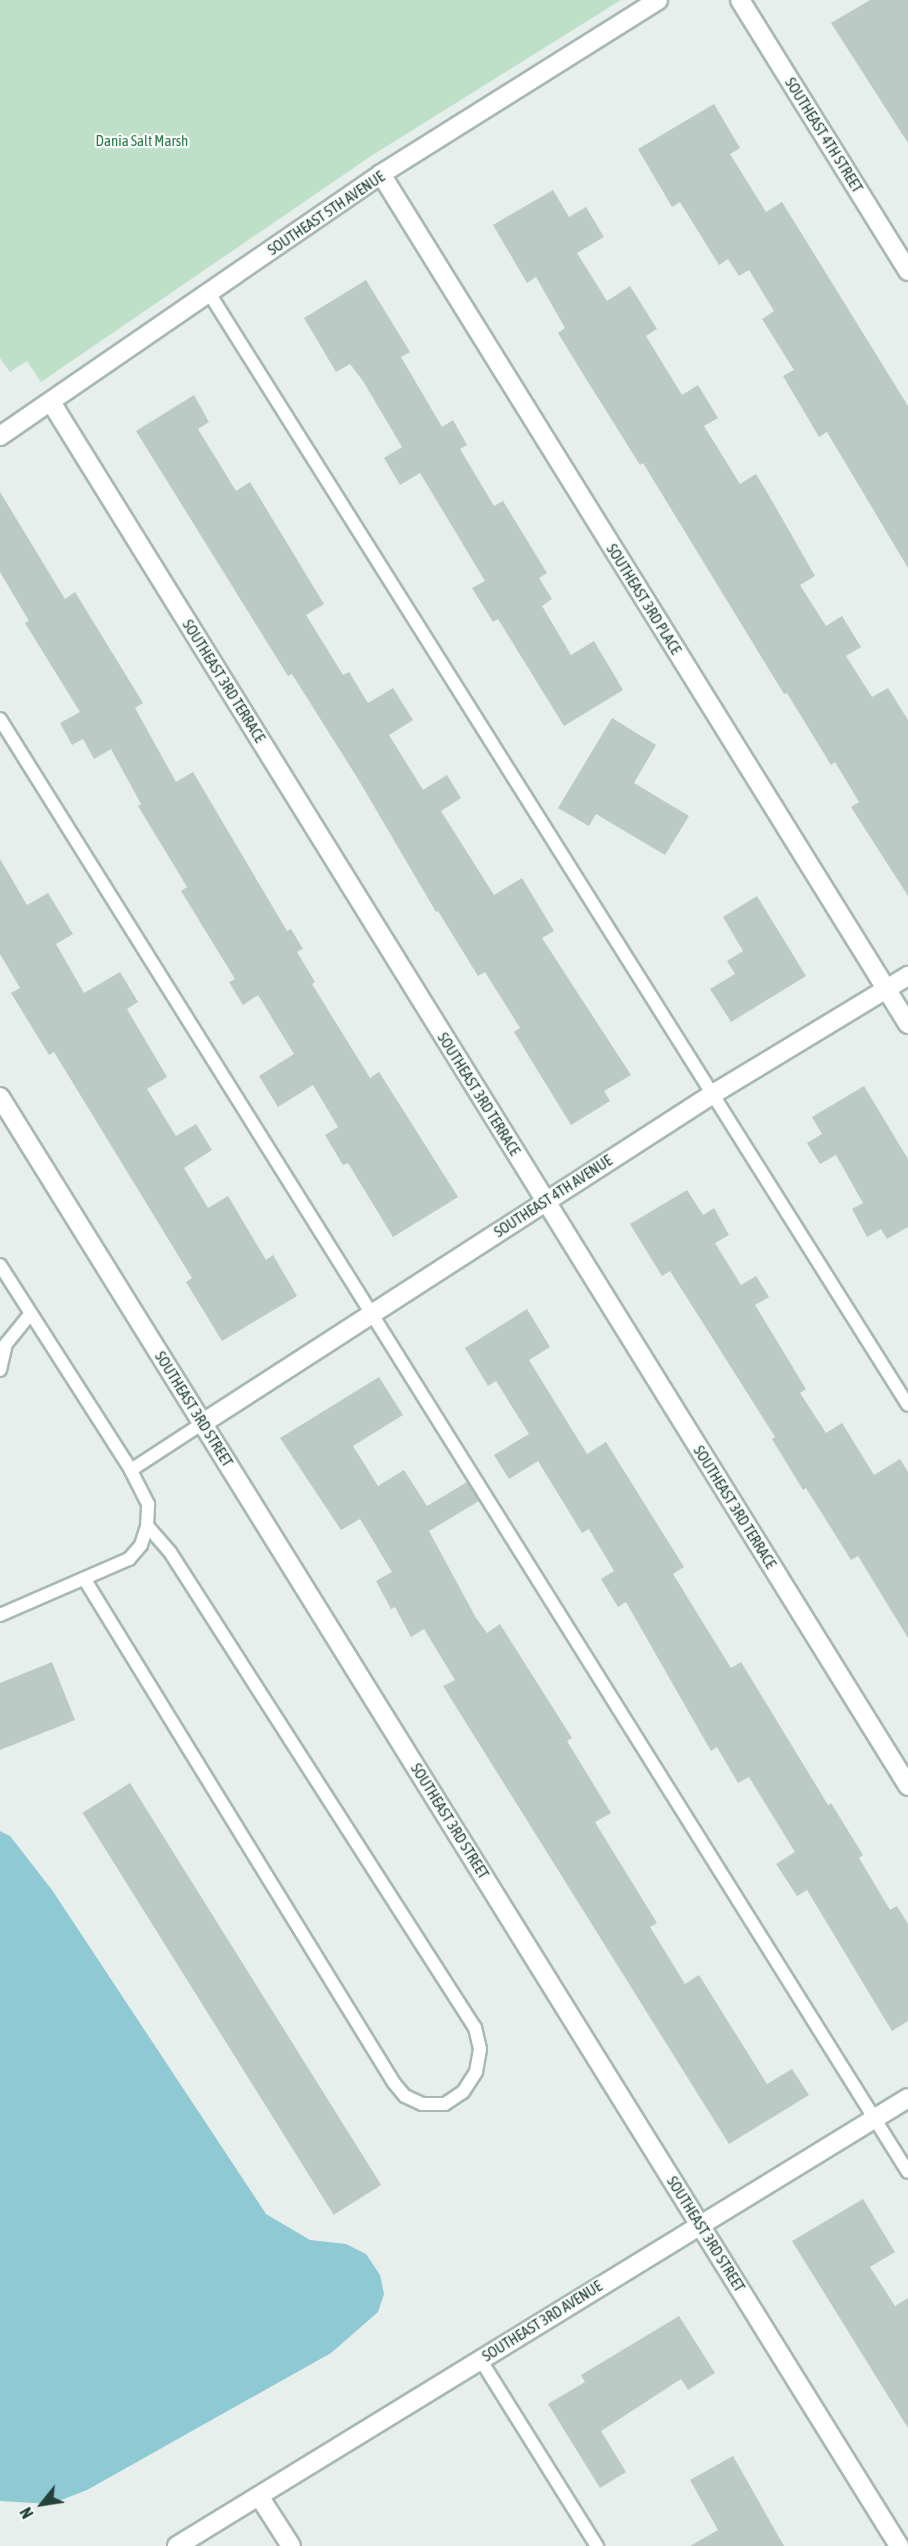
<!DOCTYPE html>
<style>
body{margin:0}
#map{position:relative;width:908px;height:2546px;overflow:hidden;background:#e6efeb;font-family:"Asap Condensed",sans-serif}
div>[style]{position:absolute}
.green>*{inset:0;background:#bfe0c8}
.water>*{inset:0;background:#8ec9d4}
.building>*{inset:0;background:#bbcac4;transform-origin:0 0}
.roads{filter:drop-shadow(2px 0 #a8b8b2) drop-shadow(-2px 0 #a8b8b2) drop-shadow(0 2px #a8b8b2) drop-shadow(0 -2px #a8b8b2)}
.lane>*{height:12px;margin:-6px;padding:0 6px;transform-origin:6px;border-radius:6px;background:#fff}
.street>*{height:18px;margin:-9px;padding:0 9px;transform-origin:9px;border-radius:9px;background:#fff}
.secondary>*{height:18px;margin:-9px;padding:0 9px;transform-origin:9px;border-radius:9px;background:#fff}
span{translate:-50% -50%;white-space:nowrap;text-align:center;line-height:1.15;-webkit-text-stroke:4.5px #f7fbf9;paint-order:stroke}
.street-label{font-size:15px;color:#24423a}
.park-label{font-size:15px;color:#2d7a4b}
.north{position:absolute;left:12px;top:2474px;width:60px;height:60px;-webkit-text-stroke:4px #f7fbf9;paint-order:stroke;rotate:240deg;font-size:16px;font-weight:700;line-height:24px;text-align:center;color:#24423a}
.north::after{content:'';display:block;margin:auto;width:21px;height:27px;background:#24423a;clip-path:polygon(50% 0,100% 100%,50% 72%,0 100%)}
</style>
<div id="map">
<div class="green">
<i style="clip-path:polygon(0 0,621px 0,371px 156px,41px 382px,27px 361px,10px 372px,0 358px)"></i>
</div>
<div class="water">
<i style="clip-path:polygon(0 1831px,10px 1836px,52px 1890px,266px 2214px,310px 2240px,346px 2244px,366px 2254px,380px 2275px,384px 2294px,378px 2312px,331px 2353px,87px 2490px,51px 2504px,0 2501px)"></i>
</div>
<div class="building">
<i style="clip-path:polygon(870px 0,908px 0,908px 143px,831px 23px)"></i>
<i style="clip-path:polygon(714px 104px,740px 148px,730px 154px,766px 212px,782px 202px,908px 406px,908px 568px,827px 432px,819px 437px,783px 376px,794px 370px,762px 319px,774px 311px,749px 270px,739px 276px,728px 259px,719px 265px,680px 202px,672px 207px,638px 149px)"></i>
<i style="clip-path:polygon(553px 190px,569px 217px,586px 207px,604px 237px,577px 253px,607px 301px,630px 286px,657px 329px,646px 336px,682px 395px,698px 385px,718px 418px,704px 426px,740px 484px,756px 474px,775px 506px,815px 576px,800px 585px,826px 626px,842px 616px,861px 647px,846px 656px,872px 697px,888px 688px,908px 720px,908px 896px,851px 807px,859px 802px,835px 762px,831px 765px,787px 693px,784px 694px,643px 463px,640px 465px,583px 374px,558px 333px,565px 328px,536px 277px,527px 283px,493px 225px)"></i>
<i style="clip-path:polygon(366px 280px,410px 352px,401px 357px,442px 427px,453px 420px,467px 445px,460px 449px,494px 506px,503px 501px,547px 573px,539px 578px,552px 599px,542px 606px,571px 655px,594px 641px,623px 690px,564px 726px,498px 619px,493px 622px,472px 588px,485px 581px,420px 473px,400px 485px,384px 458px,402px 447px,363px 381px,350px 364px,336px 372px,304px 318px)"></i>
<i style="clip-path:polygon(194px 395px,209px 422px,198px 429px,236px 491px,250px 482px,324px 604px,306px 615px,343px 675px,349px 672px,368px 703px,393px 688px,413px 720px,389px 735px,423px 790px,447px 775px,461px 798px,441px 811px,494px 895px,522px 878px,554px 931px,542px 938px,631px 1075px,604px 1091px,610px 1101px,571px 1125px,514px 1032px,520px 1028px,485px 972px,478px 976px,438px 911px,436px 912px,358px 779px,292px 674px,288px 676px,136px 431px)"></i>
<i style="clip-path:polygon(0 492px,65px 599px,75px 592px,143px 703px,135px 708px,176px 782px,193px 772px,287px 931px,291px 929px,303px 949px,297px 952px,315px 982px,312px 984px,370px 1078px,379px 1072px,458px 1197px,393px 1237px,348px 1163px,343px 1165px,325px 1135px,338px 1127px,313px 1085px,278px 1107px,259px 1076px,294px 1054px,258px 995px,243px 1005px,229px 982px,235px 979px,181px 891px,187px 887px,138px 806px,141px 804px,111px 749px,94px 759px,83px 739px,72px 745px,60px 723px,80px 712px,25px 623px,29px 621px,0 572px)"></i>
<i style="clip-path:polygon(612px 718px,656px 745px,634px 783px,689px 816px,665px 855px,596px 814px,589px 826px,558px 808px)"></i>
<i style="clip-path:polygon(0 859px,27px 905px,48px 893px,73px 934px,56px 944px,84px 993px,120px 972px,138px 1002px,127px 1009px,167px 1077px,147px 1089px,176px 1136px,196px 1124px,212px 1150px,184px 1168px,208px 1208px,228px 1196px,266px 1260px,273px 1255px,297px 1296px,222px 1341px,186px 1282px,192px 1278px,54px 1052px,49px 1055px,11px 993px,20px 988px,0 954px)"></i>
<i style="clip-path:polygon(757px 896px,806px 976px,731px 1022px,710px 989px,735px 974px,727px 961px,743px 951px,723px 917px)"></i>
<i style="clip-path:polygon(864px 1086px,908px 1159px,908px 1227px,887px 1239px,881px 1229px,867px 1237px,852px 1209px,863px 1203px,836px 1155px,820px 1164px,807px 1143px,822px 1134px,812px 1117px)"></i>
<i style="clip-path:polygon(687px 1190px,703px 1215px,714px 1208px,729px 1235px,715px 1243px,741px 1285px,756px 1276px,769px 1297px,755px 1305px,806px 1389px,800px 1393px,826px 1433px,842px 1423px,874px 1475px,900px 1459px,908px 1472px,908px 1638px,858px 1556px,851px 1560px,806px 1488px,803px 1490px,772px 1439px,775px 1437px,670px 1271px,662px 1276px,630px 1224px)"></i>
<i style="clip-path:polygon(527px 1309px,550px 1347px,529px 1360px,587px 1454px,606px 1442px,684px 1567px,673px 1574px,731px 1668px,741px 1662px,828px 1805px,831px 1803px,863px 1855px,859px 1858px,890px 1910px,897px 1906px,908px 1924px,908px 2021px,892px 2031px,807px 1890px,797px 1896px,776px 1864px,795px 1852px,749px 1777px,738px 1783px,717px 1747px,711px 1751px,626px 1602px,618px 1607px,601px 1579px,614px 1571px,589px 1529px,582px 1533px,538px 1461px,509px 1479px,494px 1455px,529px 1434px,496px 1381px,488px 1386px,465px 1348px)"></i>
<i style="clip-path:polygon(379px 1377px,403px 1415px,353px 1446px,378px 1486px,404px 1470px,427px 1506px,467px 1482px,479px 1501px,429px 1531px,476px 1618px,487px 1633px,500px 1624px,572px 1738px,567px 1741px,611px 1813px,595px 1822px,657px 1923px,650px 1927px,685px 1984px,699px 1975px,767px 2084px,792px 2069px,809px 2095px,729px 2144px,443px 1686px,455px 1680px,424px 1629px,411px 1637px,395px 1607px,391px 1609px,376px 1581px,392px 1572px,360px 1519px,341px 1530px,280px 1438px)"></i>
<i style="clip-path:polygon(52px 1662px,75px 1720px,0 1750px,0 1683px)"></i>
<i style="left:130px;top:1783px;width:474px;height:56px;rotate:58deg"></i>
<i style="clip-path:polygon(863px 2199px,895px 2252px,870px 2267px,895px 2306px,908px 2298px,908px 2428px,792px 2241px)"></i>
<i style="clip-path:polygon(679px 2316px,715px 2373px,688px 2390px,681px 2379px,601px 2431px,626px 2472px,600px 2488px,548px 2404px,585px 2382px,581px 2375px)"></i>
<i style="clip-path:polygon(733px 2456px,784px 2546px,690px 2546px,718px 2530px,690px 2480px)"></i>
</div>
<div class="roads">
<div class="lane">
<i style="left:209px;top:293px;width:1313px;rotate:57.85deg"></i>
<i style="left:0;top:719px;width:1713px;rotate:58deg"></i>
<i style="left:0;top:1265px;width:243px;rotate:57.4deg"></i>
<i style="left:0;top:1370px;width:27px;rotate:-77deg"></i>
<i style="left:6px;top:1344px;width:38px;rotate:-51deg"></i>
<i style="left:85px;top:1580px;width:590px;rotate:58.44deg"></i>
<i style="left:394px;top:2083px;width:17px;rotate:50deg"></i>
<i style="left:405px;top:2096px;width:19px;rotate:25deg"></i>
<i style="left:422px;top:2104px;width:23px"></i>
<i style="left:445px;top:2104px;width:22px;rotate:-34deg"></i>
<i style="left:463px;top:2092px;width:24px;rotate:-57deg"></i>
<i style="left:476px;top:2072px;width:23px;rotate:-80deg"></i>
<i style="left:480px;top:2049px;width:22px;rotate:-103deg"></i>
<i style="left:475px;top:2028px;width:565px;rotate:-122.65deg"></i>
<i style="left:170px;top:1552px;width:35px;rotate:-131deg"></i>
<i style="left:0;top:1615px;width:141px;rotate:-23.5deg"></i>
<i style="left:129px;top:1559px;width:18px;rotate:-49deg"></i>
<i style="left:141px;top:1545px;width:20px;rotate:-72deg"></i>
<i style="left:147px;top:1526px;width:22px;rotate:-87deg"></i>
<i style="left:148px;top:1504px;width:38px;rotate:-117deg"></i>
<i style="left:131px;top:1470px;width:86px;rotate:-33.1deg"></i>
<i style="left:480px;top:2359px;width:221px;rotate:58deg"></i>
</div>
<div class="street">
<i style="left:740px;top:0;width:319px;rotate:58.2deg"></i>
<i style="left:381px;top:174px;width:1000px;rotate:58.2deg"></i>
<i style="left:51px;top:402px;width:1628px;rotate:58.23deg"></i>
<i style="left:0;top:1097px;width:1705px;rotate:58.18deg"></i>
<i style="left:203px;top:1423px;width:607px;rotate:-32.83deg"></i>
<i style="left:713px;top:1094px;width:228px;rotate:-31.2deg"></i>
<i style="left:259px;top:2496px;width:59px;rotate:57.4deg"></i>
<i style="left:177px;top:2546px;width:857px;rotate:-31.5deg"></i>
</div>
<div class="secondary">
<i style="left:0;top:436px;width:462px;rotate:-34.5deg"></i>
<i style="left:381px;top:174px;width:327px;rotate:-32.1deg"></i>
</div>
</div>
<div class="street-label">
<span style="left:824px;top:135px;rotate:58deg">SOUTHEAST 4TH STREET</span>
<span style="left:326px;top:213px;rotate:-34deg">SOUTHEAST 5TH AVENUE</span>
<span style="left:644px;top:599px;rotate:58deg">SOUTHEAST 3RD PLACE</span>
<span style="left:224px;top:681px;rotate:58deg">SOUTHEAST 3RD TERRACE</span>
<span style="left:479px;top:1094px;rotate:58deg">SOUTHEAST 3RD TERRACE</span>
<span style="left:553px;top:1196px;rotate:-33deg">SOUTHEAST 4TH AVENUE</span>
<span style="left:194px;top:1409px;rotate:58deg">SOUTHEAST 3RD STREET</span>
<span style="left:735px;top:1507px;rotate:58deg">SOUTHEAST 3RD TERRACE</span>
<span style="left:450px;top:1821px;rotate:58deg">SOUTHEAST 3RD STREET</span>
<span style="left:706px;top:2234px;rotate:58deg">SOUTHEAST 3RD STREET</span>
<span style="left:542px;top:2321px;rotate:-32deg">SOUTHEAST 3RD AVENUE</span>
</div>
<div class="park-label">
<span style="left:142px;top:141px">Dania Salt Marsh</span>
</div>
<div class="north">N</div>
</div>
